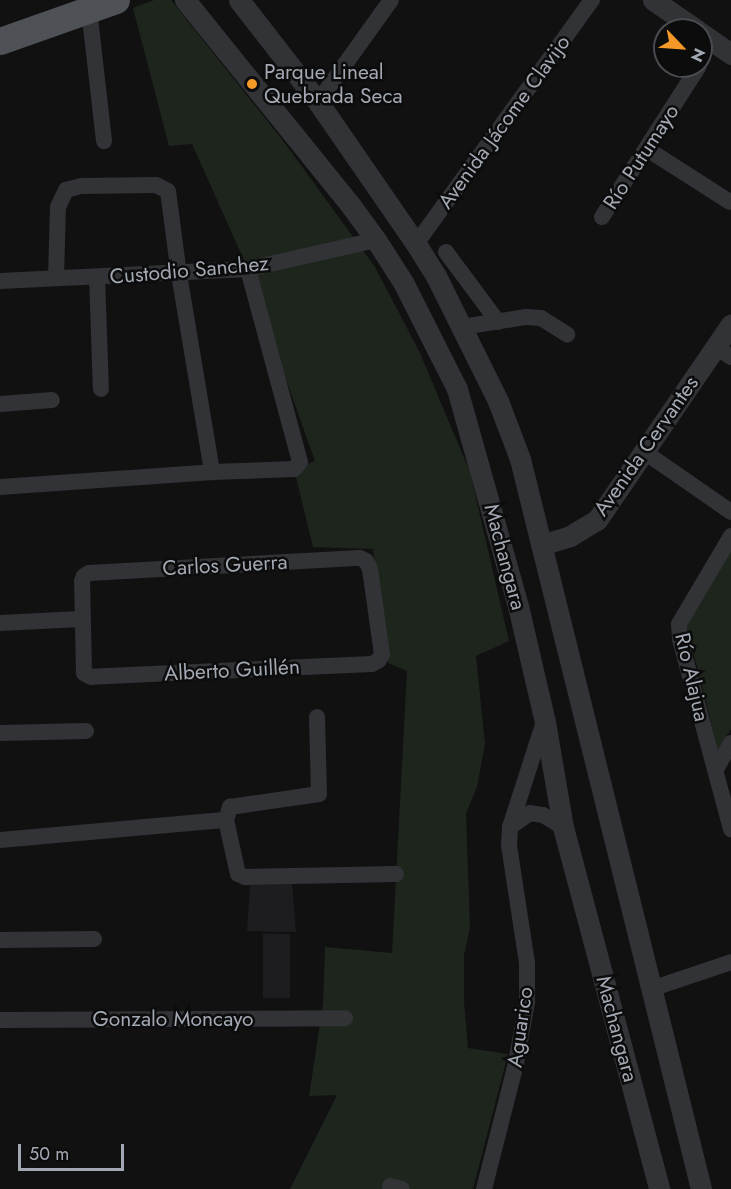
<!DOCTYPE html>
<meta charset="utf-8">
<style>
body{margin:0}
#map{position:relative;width:731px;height:1189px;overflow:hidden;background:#111112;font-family:Jost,sans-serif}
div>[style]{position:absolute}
.built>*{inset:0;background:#1d1d1f;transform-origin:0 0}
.green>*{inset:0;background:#1d251d}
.minor>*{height:16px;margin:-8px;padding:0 8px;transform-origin:8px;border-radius:8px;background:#323337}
.tertiary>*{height:21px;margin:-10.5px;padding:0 10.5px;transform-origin:10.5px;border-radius:10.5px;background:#323337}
.primary>*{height:27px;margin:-13.5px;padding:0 13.5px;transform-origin:13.5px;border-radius:13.5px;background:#4e5156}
.dots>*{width:16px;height:16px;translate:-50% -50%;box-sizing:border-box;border:3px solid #0c0c0d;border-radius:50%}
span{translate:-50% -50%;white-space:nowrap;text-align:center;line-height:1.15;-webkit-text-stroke:5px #0c0c0d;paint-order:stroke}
.poi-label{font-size:21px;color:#a2a9b3}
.left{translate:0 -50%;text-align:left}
.street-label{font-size:21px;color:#a2a9b3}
.north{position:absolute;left:653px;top:18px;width:60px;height:60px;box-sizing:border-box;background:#0c0c0d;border:2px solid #484b4f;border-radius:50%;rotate:115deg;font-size:16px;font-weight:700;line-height:24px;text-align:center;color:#a2a9b3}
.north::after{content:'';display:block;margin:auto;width:21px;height:27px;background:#f49928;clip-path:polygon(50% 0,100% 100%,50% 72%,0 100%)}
.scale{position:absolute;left:18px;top:1144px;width:106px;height:27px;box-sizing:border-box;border:3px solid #a2a9b3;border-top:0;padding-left:8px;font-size:18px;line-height:21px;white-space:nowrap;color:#a2a9b3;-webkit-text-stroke:4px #0c0c0d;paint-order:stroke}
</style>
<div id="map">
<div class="built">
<i style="clip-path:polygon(292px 883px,296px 932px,247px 931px,250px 885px)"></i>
<i style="left:263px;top:934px;width:27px;height:64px"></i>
</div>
<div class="green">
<i style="clip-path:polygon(154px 0,171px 0,284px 142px,375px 267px,420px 353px,470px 472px,509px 641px,476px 656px,485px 744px,477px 787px,466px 813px,470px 928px,464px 955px,464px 1002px,468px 1048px,508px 1054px,473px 1189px,290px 1189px,337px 1095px,309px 1096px,323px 1004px,325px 947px,392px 953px,407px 671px,388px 663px,373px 549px,313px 547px,294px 469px,315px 461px,243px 258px,192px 144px,169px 146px,133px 8px)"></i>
<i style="clip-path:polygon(731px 545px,731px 729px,718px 750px,686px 623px)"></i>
</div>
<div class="minor">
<i style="left:89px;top:9px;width:133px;rotate:83.5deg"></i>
<i style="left:318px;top:102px;width:125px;rotate:-54.4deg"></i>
<i style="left:647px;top:149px;width:98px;rotate:32.6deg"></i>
<i style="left:602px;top:217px;width:179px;rotate:-57.3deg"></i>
<i style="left:416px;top:244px;width:301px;rotate:-54.2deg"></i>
<i style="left:446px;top:252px;width:87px;rotate:53.4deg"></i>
<i style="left:56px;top:277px;width:70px;rotate:-88.4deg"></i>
<i style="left:58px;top:207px;width:19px;rotate:-65deg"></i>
<i style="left:66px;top:190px;width:16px;rotate:-15deg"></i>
<i style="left:81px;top:186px;width:75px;rotate:-0.8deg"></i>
<i style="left:156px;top:185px;width:13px;rotate:27deg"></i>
<i style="left:168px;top:191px;width:84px;rotate:82.5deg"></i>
<i style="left:179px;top:274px;width:201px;rotate:80.5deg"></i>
<i style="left:97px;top:277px;width:112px;rotate:88deg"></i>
<i style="left:0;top:281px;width:248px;rotate:-2.8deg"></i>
<i style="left:248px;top:269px;width:131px;rotate:-12.8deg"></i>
<i style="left:462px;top:327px;width:65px;rotate:-8.9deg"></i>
<i style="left:526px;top:317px;width:15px;rotate:4deg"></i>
<i style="left:541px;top:318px;width:31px;rotate:32deg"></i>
<i style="left:715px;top:347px;width:19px;rotate:32deg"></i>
<i style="left:0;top:404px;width:52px;rotate:-4.4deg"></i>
<i style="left:643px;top:451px;width:107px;rotate:34.7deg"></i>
<i style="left:0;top:487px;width:213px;rotate:-4deg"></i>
<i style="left:212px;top:472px;width:82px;rotate:-2.1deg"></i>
<i style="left:294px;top:469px;width:9px;rotate:-49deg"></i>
<i style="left:300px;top:462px;width:200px;rotate:-105.1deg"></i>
<i style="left:731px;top:536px;width:102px;rotate:120.6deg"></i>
<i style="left:679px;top:624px;width:15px;rotate:86deg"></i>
<i style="left:680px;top:639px;width:197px;rotate:75deg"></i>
<i style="left:360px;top:558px;width:7px;rotate:27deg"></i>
<i style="left:366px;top:561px;width:9px;rotate:63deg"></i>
<i style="left:370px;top:569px;width:86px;rotate:82deg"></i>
<i style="left:382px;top:654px;width:7px;rotate:117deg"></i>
<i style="left:379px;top:660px;width:8px;rotate:150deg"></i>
<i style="left:372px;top:664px;width:281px;rotate:177.4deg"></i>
<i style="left:91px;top:677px;width:8px;rotate:-150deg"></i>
<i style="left:84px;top:673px;width:92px;rotate:-91.2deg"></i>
<i style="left:82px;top:581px;width:5px;rotate:-68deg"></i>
<i style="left:84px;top:576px;width:6px;rotate:-31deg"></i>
<i style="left:89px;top:573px;width:271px;rotate:-3.2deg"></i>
<i style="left:0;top:623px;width:81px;rotate:-2.8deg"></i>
<i style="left:0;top:733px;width:86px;rotate:-1.3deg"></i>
<i style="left:716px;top:769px;width:30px;rotate:-60deg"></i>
<i style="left:226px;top:820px;width:14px;rotate:-73deg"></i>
<i style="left:230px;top:807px;width:90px;rotate:-8.3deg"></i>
<i style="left:319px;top:794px;width:77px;rotate:-91.5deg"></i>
<i style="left:510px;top:827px;width:24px;rotate:-35deg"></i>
<i style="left:530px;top:813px;width:13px;rotate:9deg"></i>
<i style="left:543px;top:815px;width:23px;rotate:31deg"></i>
<i style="left:0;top:840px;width:227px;rotate:-5.1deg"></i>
<i style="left:226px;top:820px;width:55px;rotate:77.5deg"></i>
<i style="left:238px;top:874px;width:8px;rotate:23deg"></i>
<i style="left:245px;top:877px;width:151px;rotate:-1.1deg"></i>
<i style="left:0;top:940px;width:94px;rotate:-0.6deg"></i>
<i style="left:651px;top:989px;width:84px;rotate:-18.6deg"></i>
<i style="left:0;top:1020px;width:345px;rotate:-0.3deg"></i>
<i style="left:390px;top:1186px;width:12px;rotate:14deg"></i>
<i style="left:484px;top:1189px;width:130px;rotate:-75.7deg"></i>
<i style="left:516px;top:1063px;width:62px;rotate:-79.8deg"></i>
<i style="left:527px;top:1002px;width:39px;rotate:-90deg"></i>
<i style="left:527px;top:963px;width:118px;rotate:-98.7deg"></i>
<i style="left:509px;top:846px;width:19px;rotate:-87deg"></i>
<i style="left:510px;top:827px;width:110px;rotate:-72.1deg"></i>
</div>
<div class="tertiary">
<i style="left:185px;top:0;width:261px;rotate:51.1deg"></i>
<i style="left:349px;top:203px;width:46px;rotate:53.9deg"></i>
<i style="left:376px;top:240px;width:50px;rotate:57.3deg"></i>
<i style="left:403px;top:282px;width:120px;rotate:63.2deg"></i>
<i style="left:457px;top:389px;width:225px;rotate:74.3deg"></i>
<i style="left:518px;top:606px;width:119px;rotate:76.9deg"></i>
<i style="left:545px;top:722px;width:107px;rotate:80.3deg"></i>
<i style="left:563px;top:827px;width:375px;rotate:75.1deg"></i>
<i style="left:239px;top:0;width:129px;rotate:52.2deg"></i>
<i style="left:318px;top:102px;width:173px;rotate:55.4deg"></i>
<i style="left:416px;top:244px;width:38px;rotate:58deg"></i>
<i style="left:436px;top:276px;width:140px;rotate:63.6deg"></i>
<i style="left:498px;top:401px;width:62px;rotate:69.2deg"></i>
<i style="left:520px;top:459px;width:752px;rotate:76.07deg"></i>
<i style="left:653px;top:0;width:53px;rotate:34.3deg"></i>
<i style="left:701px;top:33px;width:37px;rotate:35deg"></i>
<i style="left:541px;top:545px;width:30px;rotate:-17deg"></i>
<i style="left:570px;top:536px;width:31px;rotate:-31deg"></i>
<i style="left:597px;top:520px;width:237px;rotate:-55.6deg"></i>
</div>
<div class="primary">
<i style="left:0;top:41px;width:123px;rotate:-19.5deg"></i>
</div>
<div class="dots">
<i style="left:252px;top:84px;background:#f49928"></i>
</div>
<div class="poi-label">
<span class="left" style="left:264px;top:84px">Parque Lineal<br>Quebrada Seca</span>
</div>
<div class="street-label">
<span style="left:504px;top:122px;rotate:-54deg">Avenida Jácome Clavijo</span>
<span style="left:641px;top:157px;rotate:-57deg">Río Putumayo</span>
<span style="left:189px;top:270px;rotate:-5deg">Custodio Sanchez</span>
<span style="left:646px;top:446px;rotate:-55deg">Avenida Cervantes</span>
<span style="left:505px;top:557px;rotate:75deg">Machangara</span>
<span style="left:225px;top:565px;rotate:-3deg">Carlos Guerra</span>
<span style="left:232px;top:670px;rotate:-3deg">Alberto Guillén</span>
<span style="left:692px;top:677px;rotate:77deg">Río Alajua</span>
<span style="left:173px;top:1019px">Gonzalo Moncayo</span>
<span style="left:520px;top:1027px;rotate:-82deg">Aguarico</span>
<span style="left:617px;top:1029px;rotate:75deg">Machangara</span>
</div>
<div class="north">N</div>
<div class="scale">50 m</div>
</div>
